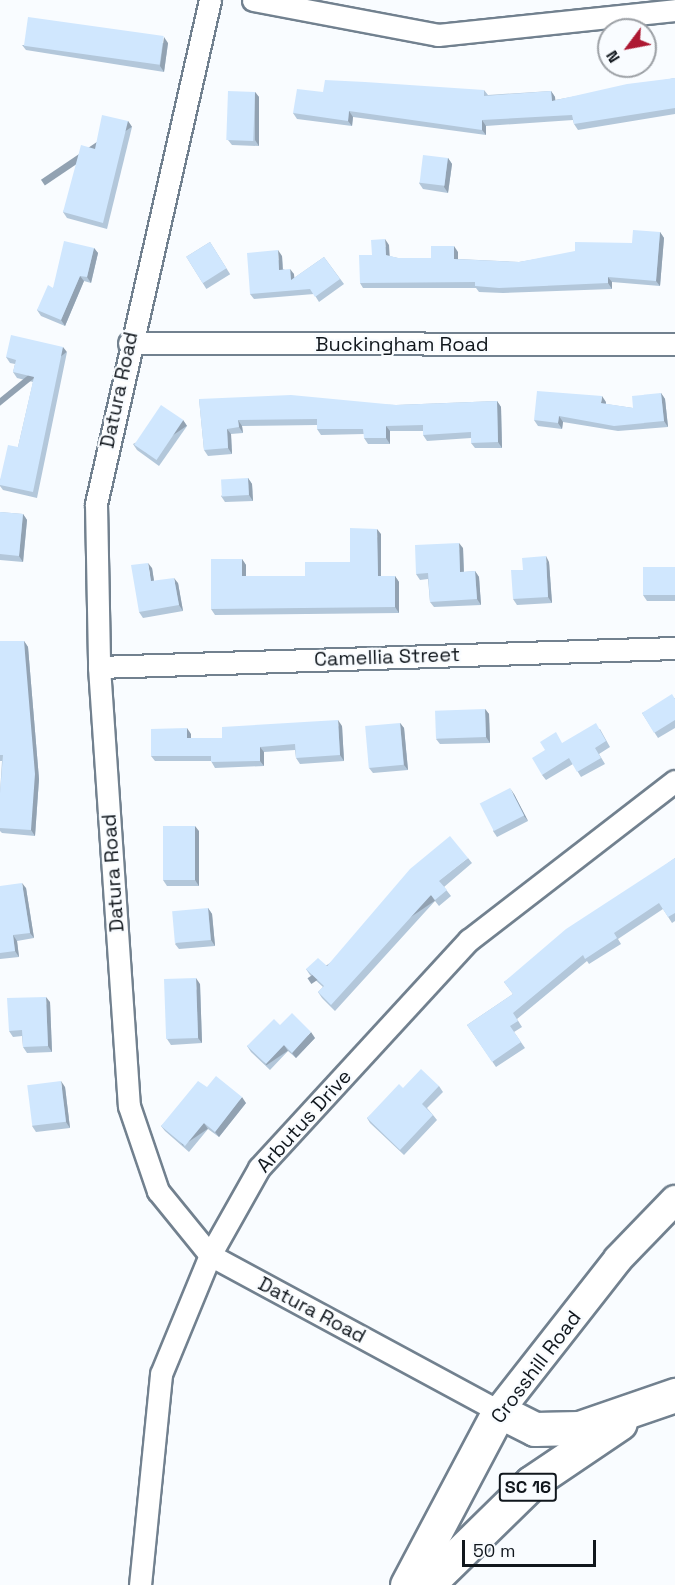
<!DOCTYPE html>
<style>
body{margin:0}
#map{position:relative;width:675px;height:1585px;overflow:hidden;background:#f9fcff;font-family:"Space Grotesk",sans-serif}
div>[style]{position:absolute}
.roads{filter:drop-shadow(2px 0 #72818f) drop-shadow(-2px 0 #72818f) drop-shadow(0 2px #72818f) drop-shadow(0 -2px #72818f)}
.minor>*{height:21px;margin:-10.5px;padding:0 10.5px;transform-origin:10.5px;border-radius:10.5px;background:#fff}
.secondary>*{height:28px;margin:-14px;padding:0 14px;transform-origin:14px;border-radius:14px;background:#fff}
.primary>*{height:33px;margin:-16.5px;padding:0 16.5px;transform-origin:16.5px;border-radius:16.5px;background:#fff}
.wall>*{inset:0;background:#b3c7da;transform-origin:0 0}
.shaded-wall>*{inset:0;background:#92a2b2;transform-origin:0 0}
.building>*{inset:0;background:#d0e7fe;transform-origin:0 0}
span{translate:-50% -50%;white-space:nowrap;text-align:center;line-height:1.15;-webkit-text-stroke:4.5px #f9fcff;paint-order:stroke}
.shield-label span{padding:2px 4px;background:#f9fcff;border:2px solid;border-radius:4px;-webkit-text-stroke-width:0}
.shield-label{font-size:18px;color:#11171d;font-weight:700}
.street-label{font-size:20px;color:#11171d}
.north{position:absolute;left:597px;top:18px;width:60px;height:60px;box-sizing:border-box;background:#f9fcff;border:2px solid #9ca0a5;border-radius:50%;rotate:238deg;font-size:16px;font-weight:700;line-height:24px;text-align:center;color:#11171d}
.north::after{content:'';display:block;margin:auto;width:21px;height:27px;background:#ad1832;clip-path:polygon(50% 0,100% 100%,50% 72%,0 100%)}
.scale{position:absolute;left:462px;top:1540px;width:134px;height:27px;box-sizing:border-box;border:3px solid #11171d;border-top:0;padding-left:8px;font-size:18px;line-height:21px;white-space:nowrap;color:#11171d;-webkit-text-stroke:4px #f9fcff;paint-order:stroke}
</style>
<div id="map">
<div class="roads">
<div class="minor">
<i style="left:210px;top:0;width:517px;rotate:102.75deg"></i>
<i style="left:96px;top:504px;width:163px;rotate:88.9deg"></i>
<i style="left:99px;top:667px;width:440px;rotate:86.1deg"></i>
<i style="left:129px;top:1106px;width:90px;rotate:71.2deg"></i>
<i style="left:158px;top:1191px;width:82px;rotate:50.9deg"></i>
<i style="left:210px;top:1255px;width:328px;rotate:28.4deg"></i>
<i style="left:253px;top:0;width:188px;rotate:10.7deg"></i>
<i style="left:438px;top:35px;width:238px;rotate:-6deg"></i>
<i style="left:129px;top:343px;width:546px;rotate:0.1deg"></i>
<i style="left:99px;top:667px;width:576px;rotate:-1.89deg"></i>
<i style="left:140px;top:1585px;width:212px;rotate:-84.3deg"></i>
<i style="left:161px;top:1374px;width:129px;rotate:-67.6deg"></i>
<i style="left:210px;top:1255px;width:100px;rotate:-60.6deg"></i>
<i style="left:259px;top:1168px;width:310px;rotate:-47.4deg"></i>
<i style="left:469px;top:940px;width:260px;rotate:-37.7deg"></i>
</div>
<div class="secondary">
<i style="left:499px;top:1411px;width:193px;rotate:-51.9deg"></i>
<i style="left:618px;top:1259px;width:82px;rotate:-46deg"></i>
</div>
<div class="primary">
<i style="left:407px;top:1585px;width:197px;rotate:-62.1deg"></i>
<i style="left:499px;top:1411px;width:40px;rotate:26.6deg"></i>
<i style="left:535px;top:1429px;width:44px;rotate:-1.3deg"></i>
<i style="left:579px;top:1428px;width:102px;rotate:-19deg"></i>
<i style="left:427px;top:1585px;width:146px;rotate:-44.4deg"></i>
<i style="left:531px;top:1483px;width:107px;rotate:-34deg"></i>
</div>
</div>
<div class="wall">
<i style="clip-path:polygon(168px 43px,164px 72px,26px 50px,22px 45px)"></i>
<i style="clip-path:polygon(675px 78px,675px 114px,578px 130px,574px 124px,573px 120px,486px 126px,486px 135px,353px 117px,352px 126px,297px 119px,293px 113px,323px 92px,484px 90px,488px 95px,551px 91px,555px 97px,555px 100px)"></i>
<i style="clip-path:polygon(255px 92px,259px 97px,259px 146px,232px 145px,228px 140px)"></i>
<i style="clip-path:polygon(128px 121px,132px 127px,107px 229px,67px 218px,63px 212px,95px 149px)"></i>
<i style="clip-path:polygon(448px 158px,452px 164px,448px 193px,423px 189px,419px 183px)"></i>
<i style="clip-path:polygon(660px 232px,664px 238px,660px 286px,612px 282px,612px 289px,503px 293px,479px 292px,476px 288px,363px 288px,360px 283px,372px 255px,389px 245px,389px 256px,398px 258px,431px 258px,458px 252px,458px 259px,519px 262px,632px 243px)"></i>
<i style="left:210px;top:242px;width:38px;height:28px;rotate:58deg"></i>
<i style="clip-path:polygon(94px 248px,98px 253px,91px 283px,84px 281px,65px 326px,41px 316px,37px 310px,53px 288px)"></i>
<i style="clip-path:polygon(282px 256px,283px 269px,294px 274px,294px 278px,324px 257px,344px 284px,319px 302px,314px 294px,254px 299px,250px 294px)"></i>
<i style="clip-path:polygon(67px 352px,37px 498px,3px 490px,0 486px,0 480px,18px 447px,33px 382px,17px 378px,13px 372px,15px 364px,10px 363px,6px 357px)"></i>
<i style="clip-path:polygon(661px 393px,665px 399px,668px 427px,618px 431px,563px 422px,562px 429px,538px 426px,534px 420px,606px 402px,606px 404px,633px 408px)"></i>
<i style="clip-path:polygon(199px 399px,396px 405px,497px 401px,501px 407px,502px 448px,475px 448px,471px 443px,471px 438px,427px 441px,423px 435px,423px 431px,390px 431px,390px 444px,368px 444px,364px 438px,364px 434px,321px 435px,317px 429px,317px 425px,242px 426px,243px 433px,231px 434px,232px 454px,208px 456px,204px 450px)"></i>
<i style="clip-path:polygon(183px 420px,187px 426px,159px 466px,137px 450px,133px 444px)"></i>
<i style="clip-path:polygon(248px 478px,252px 484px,253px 501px,225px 502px,221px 496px)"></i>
<i style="clip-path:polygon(0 512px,23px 514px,27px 520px,23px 562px,0 560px)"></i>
<i style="clip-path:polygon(381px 534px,381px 576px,395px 576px,399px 582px,399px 613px,215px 615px,211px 609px,242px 559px,246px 565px,246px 576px,305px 576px,350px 562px)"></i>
<i style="clip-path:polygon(463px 548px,464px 572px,475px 571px,479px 577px,481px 605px,434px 607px,430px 602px,428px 579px,420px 580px,416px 574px)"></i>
<i style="clip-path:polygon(549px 562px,552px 603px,517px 605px,513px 599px,523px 570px)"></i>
<i style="clip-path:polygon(675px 567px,675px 601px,647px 601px,643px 595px)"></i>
<i style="clip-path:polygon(152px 568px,154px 581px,178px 583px,183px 611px,143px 618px,139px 612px)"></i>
<i style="clip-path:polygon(0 641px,24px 641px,28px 647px,39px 779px,35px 836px,2px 833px,0 831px,0 793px,2px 761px,0 761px)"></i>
<i style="clip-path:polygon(675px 698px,675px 728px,658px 738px,642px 713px)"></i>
<i style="clip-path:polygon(485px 709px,489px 714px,490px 743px,440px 744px,436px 739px)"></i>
<i style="clip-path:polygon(400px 723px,404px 728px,408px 770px,373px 773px,369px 768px)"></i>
<i style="clip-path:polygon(342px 726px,344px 761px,300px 764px,296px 758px,295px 750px,264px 752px,264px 766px,215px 768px,211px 761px,155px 761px,151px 756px,191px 734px,191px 738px,222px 738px)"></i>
<i style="clip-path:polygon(600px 729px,610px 747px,599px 754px,605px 764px,581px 777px,573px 764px,546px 780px,542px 775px,545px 750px)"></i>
<i style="clip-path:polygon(514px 794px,528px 821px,497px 837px,493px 831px)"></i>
<i style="clip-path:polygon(199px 831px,199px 886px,167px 886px,163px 880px)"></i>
<i style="clip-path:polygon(468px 858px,472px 863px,444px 887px,451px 896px,439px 906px,435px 901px,335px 1011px,322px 998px,318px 992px,323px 987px,310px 975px,306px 969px,327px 966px)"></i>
<i style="clip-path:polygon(675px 858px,675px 921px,672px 923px,663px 909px,618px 939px,621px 944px,589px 964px,587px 961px,517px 1019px,522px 1027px,514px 1032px,525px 1048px,496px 1067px,467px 1025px,513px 994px,504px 982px)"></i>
<i style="clip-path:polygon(0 886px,26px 888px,34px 938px,17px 941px,19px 957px,0 959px)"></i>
<i style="clip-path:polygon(208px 908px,212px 914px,215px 946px,179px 949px,175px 944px)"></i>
<i style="clip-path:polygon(200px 984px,202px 1043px,171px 1045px,167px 1039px)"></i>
<i style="clip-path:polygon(50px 1002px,52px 1052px,27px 1053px,23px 1047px,22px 1036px,13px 1037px,9px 1031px)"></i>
<i style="clip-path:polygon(280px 1025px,315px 1038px,296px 1058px,288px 1051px,270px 1070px,251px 1052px,247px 1046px)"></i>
<i style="clip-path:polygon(439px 1086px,443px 1092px,427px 1108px,433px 1115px,437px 1120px,404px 1155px,370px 1123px,367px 1118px,403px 1088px)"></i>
<i style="clip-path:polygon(65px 1087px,70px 1128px,36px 1132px,32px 1126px)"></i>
<i style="clip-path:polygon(207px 1087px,246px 1103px,219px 1137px,208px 1129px,189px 1152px,165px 1131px,161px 1126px)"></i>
</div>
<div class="shaded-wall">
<i style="clip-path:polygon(164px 37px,168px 43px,164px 72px,160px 66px)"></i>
<i style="clip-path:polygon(551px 91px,555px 97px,556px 106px,552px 101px)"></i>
<i style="clip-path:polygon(255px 92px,259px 97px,259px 146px,255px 140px)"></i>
<i style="clip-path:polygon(349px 111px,353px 117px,352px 126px,348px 121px)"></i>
<i style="clip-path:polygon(482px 120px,486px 126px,486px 135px,482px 130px)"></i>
<i style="left:128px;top:121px;width:7px;height:105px;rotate:56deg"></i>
<i style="clip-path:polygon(448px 158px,452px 164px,448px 193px,444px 187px)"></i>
<i style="clip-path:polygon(660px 232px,664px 238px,660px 286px,656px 281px)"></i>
<i style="clip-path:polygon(385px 239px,389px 245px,390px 261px,386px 255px)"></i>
<i style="clip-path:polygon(454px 246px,458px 252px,458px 264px,454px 259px)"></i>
<i style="clip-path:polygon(94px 248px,98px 253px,91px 283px,87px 277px)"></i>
<i style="clip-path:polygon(278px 250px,282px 256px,283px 275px,279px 270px)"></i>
<i style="clip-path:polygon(290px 269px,294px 274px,295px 286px,291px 280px)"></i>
<i style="clip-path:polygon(80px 276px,84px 281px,65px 326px,61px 320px)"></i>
<i style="clip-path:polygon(608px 277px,612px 282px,612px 289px,608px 283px)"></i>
<i style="left:63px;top:347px;width:6px;height:148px;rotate:51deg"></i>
<i style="clip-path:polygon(661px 393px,665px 399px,668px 427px,664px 421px)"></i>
<i style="clip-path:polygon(602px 396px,606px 402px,605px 408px,601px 403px)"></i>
<i style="clip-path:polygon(497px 401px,501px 407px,502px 448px,498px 442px)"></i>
<i style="clip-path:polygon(559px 416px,563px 422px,562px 429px,558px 423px)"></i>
<i style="left:183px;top:420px;width:7px;height:49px;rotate:56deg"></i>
<i style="clip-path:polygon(238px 420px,242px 426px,243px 433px,239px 427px)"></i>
<i style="clip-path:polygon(386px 426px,390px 431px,390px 444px,386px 438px)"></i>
<i style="clip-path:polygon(227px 429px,231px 434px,232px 454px,228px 448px)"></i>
<i style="clip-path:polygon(248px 478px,252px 484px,253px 501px,249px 495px)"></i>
<i style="clip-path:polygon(23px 514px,27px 520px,23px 562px,19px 556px)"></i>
<i style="clip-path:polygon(377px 529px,381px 534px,381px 582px,378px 576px)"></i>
<i style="clip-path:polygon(459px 543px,463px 548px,464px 578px,460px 572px)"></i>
<i style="clip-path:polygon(546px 556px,549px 562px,552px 603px,548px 597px)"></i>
<i style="clip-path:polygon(242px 559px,246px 565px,246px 582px,242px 576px)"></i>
<i style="clip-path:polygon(148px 563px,152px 568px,155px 587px,151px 581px)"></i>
<i style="clip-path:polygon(475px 571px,479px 577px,481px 605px,477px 599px)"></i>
<i style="clip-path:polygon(395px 576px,399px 582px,399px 613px,395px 607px)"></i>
<i style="clip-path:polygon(174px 578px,178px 583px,183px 611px,179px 605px)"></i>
<i style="clip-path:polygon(24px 641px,28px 647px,39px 779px,35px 836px,31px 830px)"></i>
<i style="clip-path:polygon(485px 709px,489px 714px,490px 743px,486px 737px)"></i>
<i style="clip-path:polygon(338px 720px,342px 726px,344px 761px,340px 755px)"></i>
<i style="clip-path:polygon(400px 723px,404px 728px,408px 770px,404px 765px)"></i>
<i style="clip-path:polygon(187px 728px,191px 734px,191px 744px,187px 738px)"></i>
<i style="clip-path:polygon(260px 747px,264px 752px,264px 766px,260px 761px)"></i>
<i style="clip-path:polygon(510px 788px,514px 794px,528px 821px,524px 816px)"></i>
<i style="clip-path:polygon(195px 826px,199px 831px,199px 886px,195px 880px)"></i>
<i style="clip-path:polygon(22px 883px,26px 888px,34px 938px,30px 933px)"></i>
<i style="left:431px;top:895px;width:7px;height:149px;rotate:56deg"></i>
<i style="clip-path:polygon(208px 908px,212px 914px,215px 946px,211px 940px)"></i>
<i style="clip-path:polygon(13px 935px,17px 941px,19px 957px,15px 951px)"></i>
<i style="clip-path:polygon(196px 978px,200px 984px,202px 1043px,198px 1038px)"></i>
<i style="clip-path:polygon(46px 997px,50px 1002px,52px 1052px,48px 1046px)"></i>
<i style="clip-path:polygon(311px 1032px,315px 1038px,296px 1058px,292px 1053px)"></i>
<i style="left:284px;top:1045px;width:7px;height:26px;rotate:56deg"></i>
<i style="clip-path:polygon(61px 1081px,65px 1087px,70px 1128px,66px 1122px)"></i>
<i style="clip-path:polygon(242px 1097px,246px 1103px,219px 1137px,215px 1132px)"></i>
<i style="left:204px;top:1123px;width:7px;height:30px;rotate:56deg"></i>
</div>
<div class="building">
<i style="left:28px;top:17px;width:137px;height:29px;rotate:8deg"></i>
<i style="clip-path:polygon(675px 78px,675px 108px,574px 124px,572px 115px,482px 120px,482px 130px,349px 111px,348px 121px,293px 113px,297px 89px,323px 92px,325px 80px,365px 82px,484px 90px,484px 96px,551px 91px,552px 101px,627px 84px)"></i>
<i style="left:228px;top:91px;width:27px;height:49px;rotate:2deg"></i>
<i style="clip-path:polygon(102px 115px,128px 121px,103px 223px,63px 212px,81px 145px,95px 149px)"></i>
<i style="left:423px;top:155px;width:25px;height:28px;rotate:7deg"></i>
<i style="clip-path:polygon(633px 230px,660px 232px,656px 281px,608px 277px,608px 283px,499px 288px,475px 286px,475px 282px,360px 283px,359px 255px,372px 255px,371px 240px,385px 239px,386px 255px,398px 258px,431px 258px,431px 246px,454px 246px,454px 259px,519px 262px,575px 251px,575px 242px,632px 243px)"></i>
<i style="clip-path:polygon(64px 241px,94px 248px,87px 277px,80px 276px,61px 320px,37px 310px,48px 285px,53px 288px)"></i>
<i style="left:210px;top:242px;width:31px;height:28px;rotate:58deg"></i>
<i style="clip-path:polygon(278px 250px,279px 270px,290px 269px,291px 280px,324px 257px,340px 279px,315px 297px,310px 289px,250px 294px,247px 253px)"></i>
<i style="clip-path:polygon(11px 335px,63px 347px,33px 492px,0 485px,0 480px,8px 445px,18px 447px,34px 377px,13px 372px,16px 360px,6px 357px)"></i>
<i style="clip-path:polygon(537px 391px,602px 396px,601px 403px,633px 408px,632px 396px,661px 393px,664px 421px,614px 426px,559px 416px,558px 423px,534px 420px)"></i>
<i style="clip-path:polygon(291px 395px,396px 405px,497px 401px,498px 442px,471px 443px,471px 432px,423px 435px,423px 425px,386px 426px,386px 438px,364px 438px,363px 429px,317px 429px,317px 419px,238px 420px,239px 427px,227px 429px,228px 448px,204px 450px,199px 399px)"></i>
<i style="left:161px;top:405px;width:27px;height:48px;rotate:34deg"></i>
<i style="left:248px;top:478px;width:17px;height:27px;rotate:87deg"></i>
<i style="clip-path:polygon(0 512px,23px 514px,19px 556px,0 554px)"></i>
<i style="clip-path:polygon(350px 528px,377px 529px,378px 576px,395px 576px,395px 607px,211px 609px,211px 559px,242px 559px,242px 576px,305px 576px,305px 562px,350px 562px)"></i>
<i style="clip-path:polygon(459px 543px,460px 572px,475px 571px,477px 599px,430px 602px,428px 573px,416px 574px,415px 545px)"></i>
<i style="clip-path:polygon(546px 556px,548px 597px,513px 599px,511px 570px,523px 570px,522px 558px)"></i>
<i style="clip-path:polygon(148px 563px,151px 581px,174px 578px,179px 605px,139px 612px,131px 565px)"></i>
<i style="left:643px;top:567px;width:32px;height:28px"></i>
<i style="clip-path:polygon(0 641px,24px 641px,35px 774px,31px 830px,0 828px,0 793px,3px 755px,0 755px)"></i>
<i style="clip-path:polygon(672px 694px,675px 699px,675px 720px,654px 733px,642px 713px)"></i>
<i style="left:485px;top:709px;width:28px;height:50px;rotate:88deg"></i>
<i style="clip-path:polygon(338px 720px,340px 755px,296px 758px,295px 744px,260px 747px,260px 761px,211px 762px,211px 756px,151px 756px,151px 729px,187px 728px,187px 738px,222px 738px,222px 727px)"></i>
<i style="left:400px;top:723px;width:42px;height:35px;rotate:85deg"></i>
<i style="clip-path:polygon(596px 723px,606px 741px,595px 748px,601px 758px,577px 772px,569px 758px,542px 775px,532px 758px,545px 750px,540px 742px,556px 732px,562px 743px)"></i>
<i style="left:510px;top:788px;width:31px;height:34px;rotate:63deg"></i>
<i style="left:163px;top:826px;width:32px;height:54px"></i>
<i style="clip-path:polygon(450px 836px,468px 858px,439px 881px,447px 890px,435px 900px,431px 895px,331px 1005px,318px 992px,324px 986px,306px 969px,318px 958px,327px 966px,410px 869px)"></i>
<i style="clip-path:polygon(675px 858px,675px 913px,668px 917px,659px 903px,614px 933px,617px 938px,585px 959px,583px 955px,513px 1013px,518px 1021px,510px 1026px,521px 1042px,492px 1062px,467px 1025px,513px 994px,504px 982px,566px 929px)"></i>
<i style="clip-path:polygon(22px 883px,30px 933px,13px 935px,15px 951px,0 953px,0 886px)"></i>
<i style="left:208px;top:908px;width:32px;height:36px;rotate:85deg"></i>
<i style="left:196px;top:978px;width:60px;height:32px;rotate:88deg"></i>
<i style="clip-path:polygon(46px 997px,48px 1046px,23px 1047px,22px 1030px,9px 1031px,7px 998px)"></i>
<i style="clip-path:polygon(292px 1013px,311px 1032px,292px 1053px,284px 1045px,266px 1064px,247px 1046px,274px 1019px,280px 1025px)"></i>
<i style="clip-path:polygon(421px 1069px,439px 1086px,422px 1104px,433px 1115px,400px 1150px,367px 1118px,399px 1084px,403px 1088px)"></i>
<i style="clip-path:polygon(216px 1076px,242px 1097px,215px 1132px,204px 1123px,185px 1146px,161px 1126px,198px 1081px,207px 1087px)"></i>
<i style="left:61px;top:1081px;width:41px;height:34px;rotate:83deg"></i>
</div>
<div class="shield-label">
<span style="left:528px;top:1487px">SC 16</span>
</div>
<div class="street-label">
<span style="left:402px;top:344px">Buckingham Road</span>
<span style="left:119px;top:390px;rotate:-78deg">Datura Road</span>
<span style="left:387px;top:657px;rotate:-2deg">Camellia Street</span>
<span style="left:113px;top:873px;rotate:-94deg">Datura Road</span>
<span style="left:304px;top:1121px;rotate:-48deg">Arbutus Drive</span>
<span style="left:312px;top:1310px;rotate:28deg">Datura Road</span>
<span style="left:536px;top:1367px;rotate:-53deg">Crosshill Road</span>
</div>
<div class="north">N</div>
<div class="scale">50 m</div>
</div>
